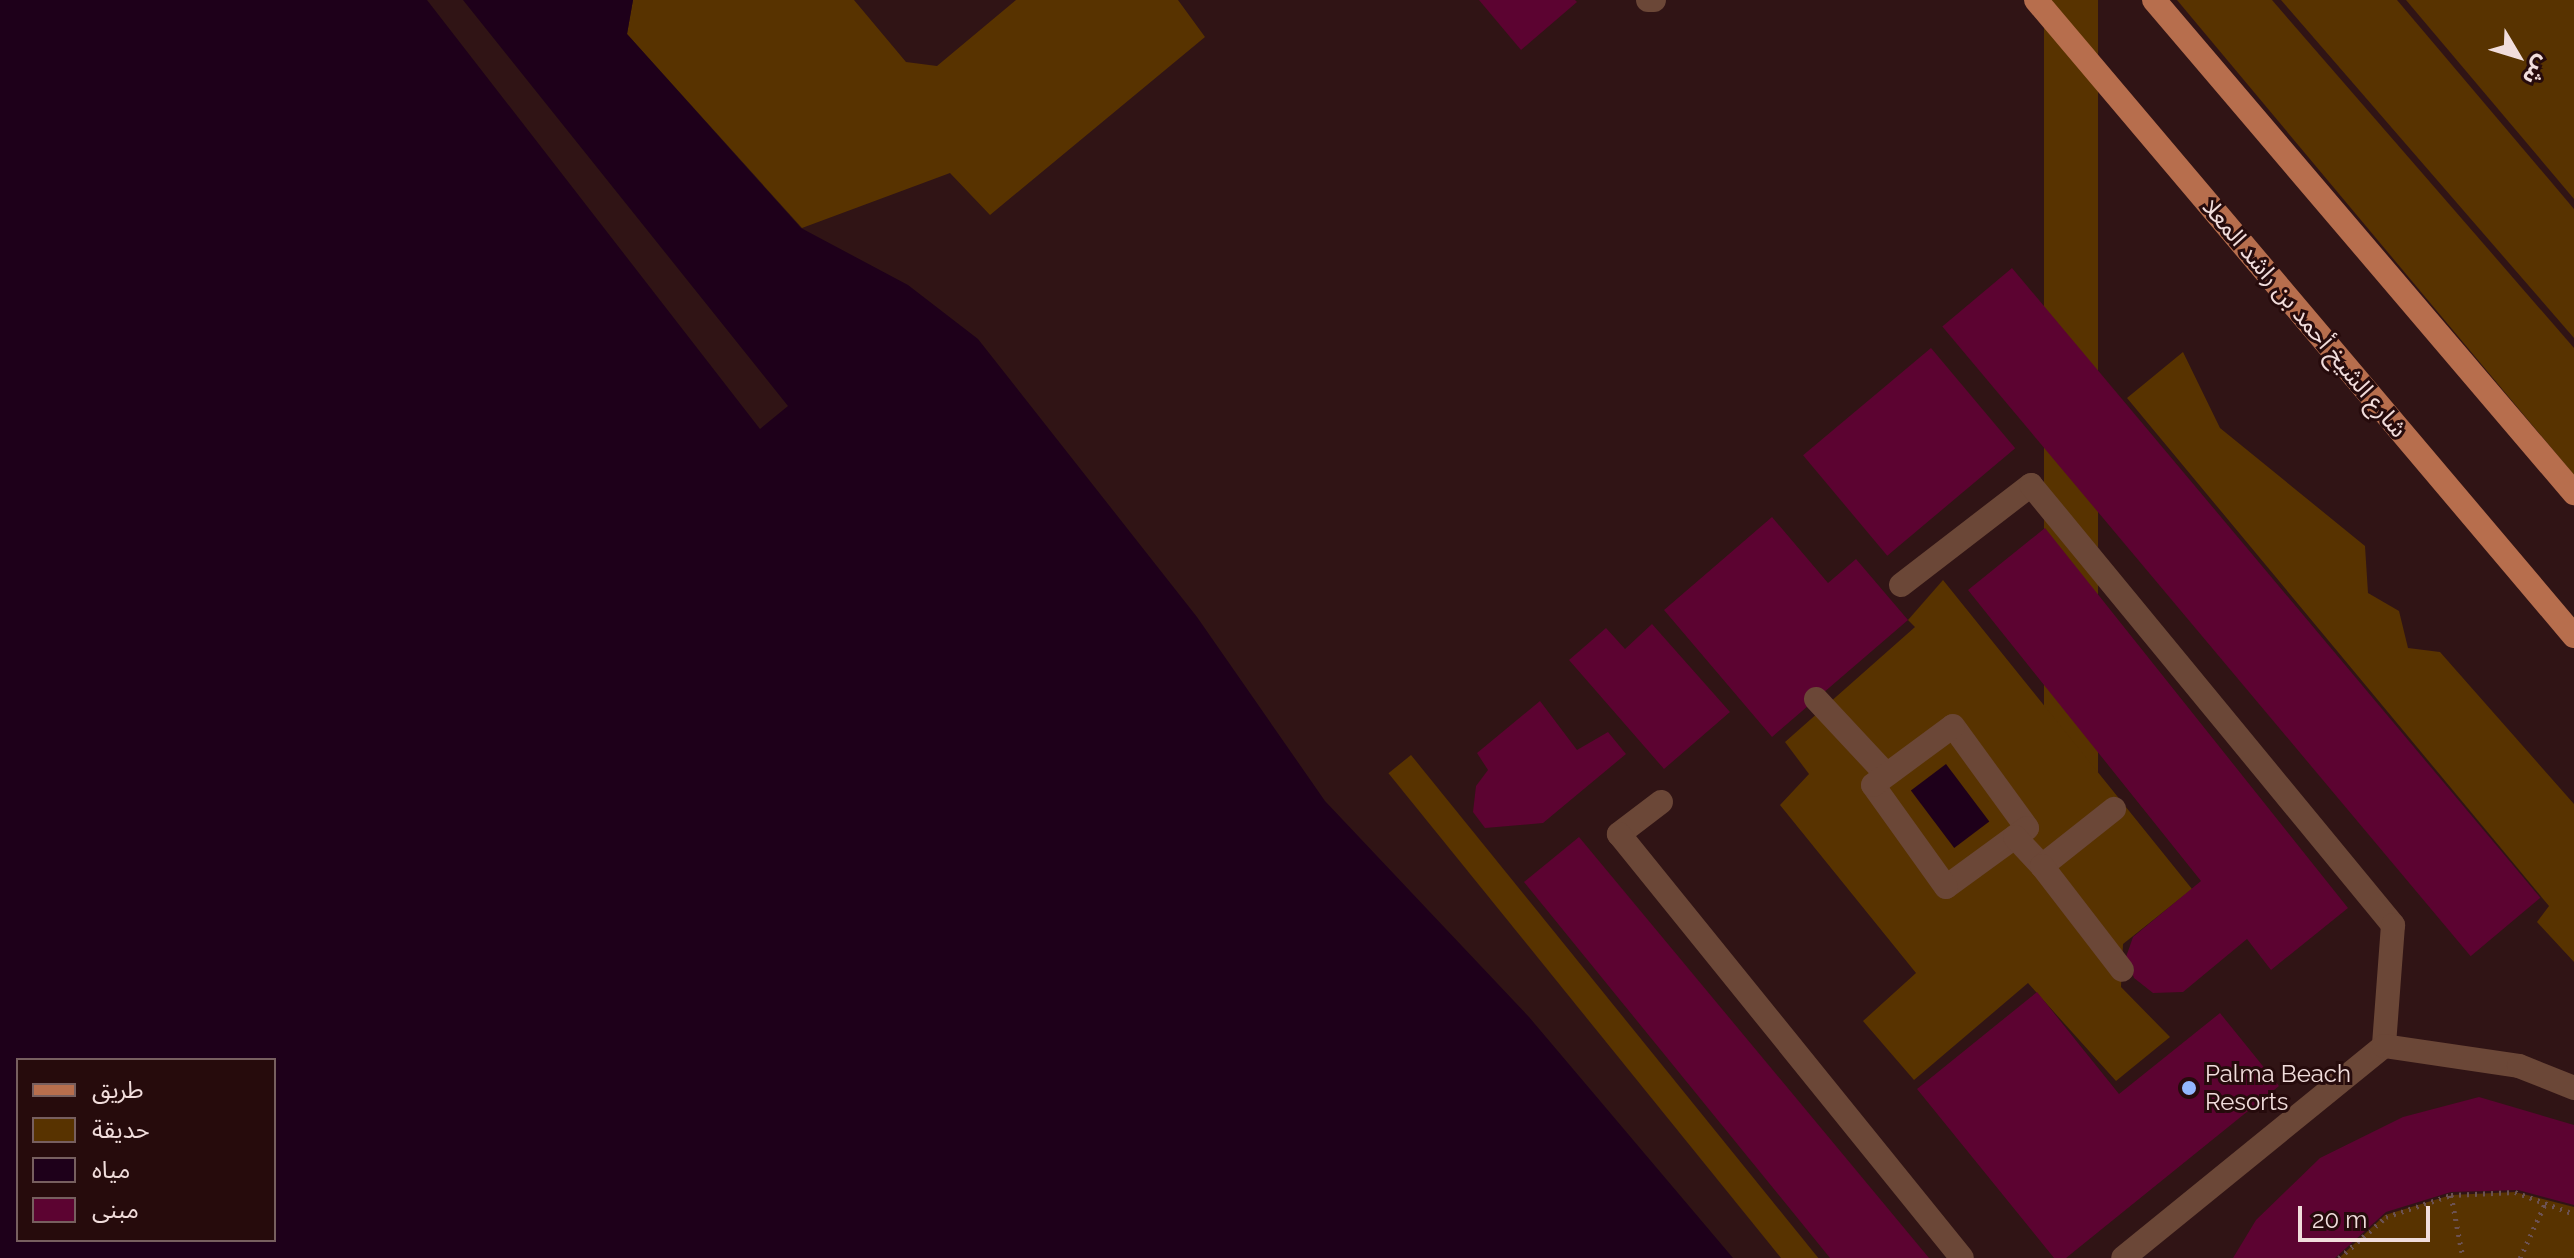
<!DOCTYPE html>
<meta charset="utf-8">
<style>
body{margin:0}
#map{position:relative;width:2574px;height:1258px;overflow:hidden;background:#301415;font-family:Raleway,"Noto Sans Arabic",sans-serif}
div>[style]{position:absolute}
.green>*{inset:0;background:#583300;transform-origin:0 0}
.water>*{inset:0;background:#1e001a;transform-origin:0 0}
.building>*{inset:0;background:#5c0331;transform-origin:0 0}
.path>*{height:5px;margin-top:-2.5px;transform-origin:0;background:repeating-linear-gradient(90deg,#6c5253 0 2px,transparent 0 8px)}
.minor>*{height:24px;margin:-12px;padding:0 12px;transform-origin:12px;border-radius:12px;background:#6b4737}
.major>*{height:24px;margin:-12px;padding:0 12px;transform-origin:12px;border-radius:12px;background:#b76e4d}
.dots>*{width:22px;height:22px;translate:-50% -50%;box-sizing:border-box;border:4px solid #260b0c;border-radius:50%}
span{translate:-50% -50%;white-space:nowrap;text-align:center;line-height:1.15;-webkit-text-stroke:6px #260b0c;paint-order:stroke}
.street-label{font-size:24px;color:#f1dddc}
.poi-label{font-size:24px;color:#f1dddc}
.left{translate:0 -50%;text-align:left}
.legend{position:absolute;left:16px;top:1058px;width:260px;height:184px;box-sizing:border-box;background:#260b0c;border:2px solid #775f5f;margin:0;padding:10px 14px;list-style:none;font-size:24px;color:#f1dddc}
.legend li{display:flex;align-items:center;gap:16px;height:40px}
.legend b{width:40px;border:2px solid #775f5f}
.north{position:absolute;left:2478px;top:16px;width:80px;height:80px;-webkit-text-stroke:6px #260b0c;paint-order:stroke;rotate:128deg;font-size:22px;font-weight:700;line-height:32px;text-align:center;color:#f1dddc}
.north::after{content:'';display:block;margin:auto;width:28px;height:36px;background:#f1dddc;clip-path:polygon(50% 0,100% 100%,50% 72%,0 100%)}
.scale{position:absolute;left:2298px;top:1206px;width:132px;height:36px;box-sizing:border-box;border:4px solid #f1dddc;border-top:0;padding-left:10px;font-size:24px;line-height:28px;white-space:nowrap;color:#f1dddc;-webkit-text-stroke:6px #260b0c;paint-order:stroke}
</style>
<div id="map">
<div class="green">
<i style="clip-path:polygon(633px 0,854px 0,906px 62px,937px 66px,1016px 0,1178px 0,1205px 37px,990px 215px,950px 173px,802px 228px,627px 34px)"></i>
<i style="left:2044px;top:0;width:54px;height:817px"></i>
<i style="clip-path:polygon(2177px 0,2272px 0,2574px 348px,2574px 475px)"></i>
<i style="clip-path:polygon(2281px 0,2397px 0,2574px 209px,2574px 338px)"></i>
<i style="clip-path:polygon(2406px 0,2574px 0,2574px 199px)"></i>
<i style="clip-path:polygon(2183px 352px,2220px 428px,2365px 546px,2368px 593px,2399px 611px,2408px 648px,2440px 652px,2574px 804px,2574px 962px,2537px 922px,2549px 906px,2127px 398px)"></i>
<i style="clip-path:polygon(1943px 580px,2192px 889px,2123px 944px,2121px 987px,2170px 1037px,2116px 1081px,2028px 983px,1914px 1080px,1863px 1021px,1916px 973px,1780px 805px,1809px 774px,1785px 742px,1915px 627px,1908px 620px)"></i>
<i style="left:1411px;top:755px;width:650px;height:29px;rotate:51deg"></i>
<i style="clip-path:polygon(2515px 1192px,2574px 1207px,2574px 1258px,2339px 1258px,2385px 1215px,2451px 1195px)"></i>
</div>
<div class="water">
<i style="clip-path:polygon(evenodd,0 0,427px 0,760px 429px,788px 406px,463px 0,633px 0,627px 34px,801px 228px,908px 285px,978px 339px,1197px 617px,1325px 801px,1529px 1017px,1733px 1258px,0 1258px,0 0,274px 1060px,274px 1240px,18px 1240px,18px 1060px,274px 1060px)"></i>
<i style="left:1946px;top:764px;width:72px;height:44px;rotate:53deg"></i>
</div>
<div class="building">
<i style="clip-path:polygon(1479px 0,1575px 0,1577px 2px,1521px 50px)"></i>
<i style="left:2012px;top:268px;width:822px;height:91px;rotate:50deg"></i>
<i style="left:1931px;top:348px;width:131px;height:167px;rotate:50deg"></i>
<i style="clip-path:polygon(1772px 517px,1828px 583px,1856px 559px,1908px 620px,1772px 737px,1664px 610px)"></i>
<i style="clip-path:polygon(2045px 528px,2348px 908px,2271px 970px,2247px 939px,2183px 992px,2153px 993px,2134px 978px,2126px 957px,2133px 937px,2201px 881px,1968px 590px)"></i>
<i style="clip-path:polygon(1652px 624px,1730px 712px,1664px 769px,1569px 660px,1606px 628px,1625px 649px)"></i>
<i style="clip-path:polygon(1540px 701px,1577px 750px,1608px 732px,1626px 754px,1543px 823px,1485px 828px,1473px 812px,1476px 786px,1488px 770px,1477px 753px)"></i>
<i style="clip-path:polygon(1579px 837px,1929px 1258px,1830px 1258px,1524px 882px)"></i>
<i style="clip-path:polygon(2037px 992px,2119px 1094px,2220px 1013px,2279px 1086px,2066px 1258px,2054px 1258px,1917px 1089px)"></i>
<i style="clip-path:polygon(2479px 1097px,2574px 1125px,2574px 1205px,2518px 1190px,2451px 1192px,2386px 1212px,2335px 1258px,2233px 1258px,2256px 1220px,2320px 1158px,2403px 1117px)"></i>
</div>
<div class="path">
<i style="left:2451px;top:1195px;width:64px;rotate:79.2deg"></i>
<i style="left:2339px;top:1258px;width:62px;rotate:-41.1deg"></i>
<i style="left:2386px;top:1217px;width:69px;rotate:-18.7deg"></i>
<i style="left:2451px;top:1195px;width:64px;rotate:-2.7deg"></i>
<i style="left:2515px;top:1192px;width:63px;rotate:20.4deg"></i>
<i style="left:2520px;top:1258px;width:60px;rotate:-65.2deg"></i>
</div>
<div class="minor">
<i style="left:1648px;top:0;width:6px"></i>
<i style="left:1901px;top:585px;width:164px;rotate:-37.6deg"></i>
<i style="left:2031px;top:485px;width:570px;rotate:50.55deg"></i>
<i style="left:2393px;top:925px;width:121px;rotate:94.3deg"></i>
<i style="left:2384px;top:1046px;width:336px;rotate:140.9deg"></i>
<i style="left:1816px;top:699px;width:103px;rotate:47deg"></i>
<i style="left:1953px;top:726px;width:126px;rotate:54deg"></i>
<i style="left:2027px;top:828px;width:100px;rotate:143.9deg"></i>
<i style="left:1946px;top:887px;width:125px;rotate:-125.6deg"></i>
<i style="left:1873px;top:785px;width:99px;rotate:-36.4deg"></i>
<i style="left:1661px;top:802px;width:53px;rotate:142.7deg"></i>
<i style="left:1619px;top:834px;width:545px;rotate:51.03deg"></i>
<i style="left:2015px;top:837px;width:40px;rotate:47deg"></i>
<i style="left:2042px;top:866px;width:92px;rotate:-38.4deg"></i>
<i style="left:2042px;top:866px;width:131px;rotate:52.4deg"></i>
<i style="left:2384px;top:1046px;width:136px;rotate:8.4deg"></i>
<i style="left:2519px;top:1066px;width:59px;rotate:21.8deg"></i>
</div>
<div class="major">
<i style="left:2036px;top:0;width:833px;rotate:49.77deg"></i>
<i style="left:2154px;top:0;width:648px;rotate:49.57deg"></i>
</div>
<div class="dots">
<i style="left:2189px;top:1088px;background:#93b7fd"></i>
</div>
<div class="street-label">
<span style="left:2305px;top:318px;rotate:50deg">شارع الشيخ أحمد بن راشد المعلا</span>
</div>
<div class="poi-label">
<span class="left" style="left:2205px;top:1088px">Palma Beach<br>Resorts</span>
</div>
<ul class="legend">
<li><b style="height:10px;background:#b76e4d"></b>طريق</li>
<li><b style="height:22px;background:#583300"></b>حديقة</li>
<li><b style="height:22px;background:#1e001a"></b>مياه</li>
<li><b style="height:22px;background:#5c0331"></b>مبنى</li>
</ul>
<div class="north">ش</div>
<div class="scale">20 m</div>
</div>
